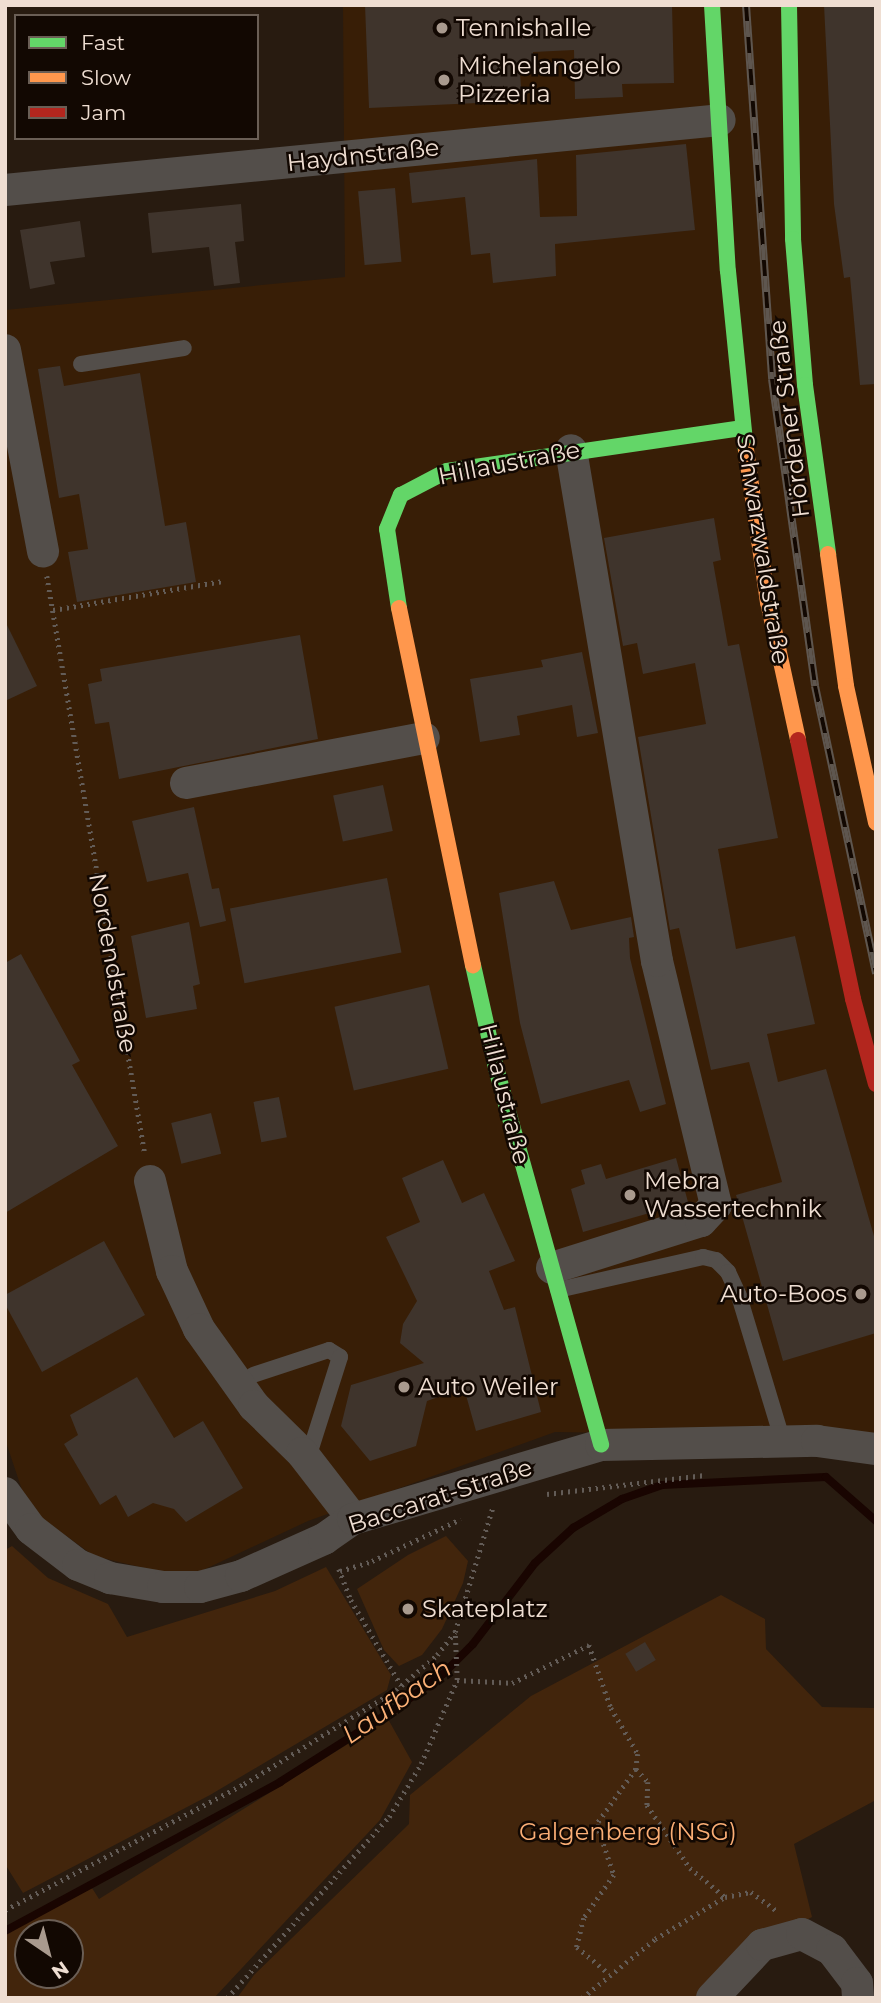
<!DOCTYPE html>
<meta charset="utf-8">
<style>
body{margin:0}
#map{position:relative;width:881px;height:2003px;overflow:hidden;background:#281b10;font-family:Montserrat,sans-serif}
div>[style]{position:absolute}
.built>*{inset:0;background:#381e06}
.green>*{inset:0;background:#42250c}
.stream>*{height:8px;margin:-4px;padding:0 4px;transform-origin:4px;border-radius:4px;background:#190501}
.building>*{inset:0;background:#3f342c;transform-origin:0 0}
.path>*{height:4.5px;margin-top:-2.25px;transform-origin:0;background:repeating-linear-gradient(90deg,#635c57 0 2px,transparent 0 7px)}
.lane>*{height:16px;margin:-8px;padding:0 8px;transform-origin:8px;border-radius:8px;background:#534e4a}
.street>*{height:32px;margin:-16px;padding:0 16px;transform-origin:16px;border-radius:16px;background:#534e4a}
.fast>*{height:16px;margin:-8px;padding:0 8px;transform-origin:8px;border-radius:8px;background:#63d668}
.slow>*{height:16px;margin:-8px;padding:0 8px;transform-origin:8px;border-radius:8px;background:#ff974d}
.jam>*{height:16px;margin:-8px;padding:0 8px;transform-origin:8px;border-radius:8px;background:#b3261e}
.rail>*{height:8px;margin-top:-4px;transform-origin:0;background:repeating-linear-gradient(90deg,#120802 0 16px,#5e564f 0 32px);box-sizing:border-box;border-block:2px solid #5e564f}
.dots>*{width:19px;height:19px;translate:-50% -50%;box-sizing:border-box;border:4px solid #120802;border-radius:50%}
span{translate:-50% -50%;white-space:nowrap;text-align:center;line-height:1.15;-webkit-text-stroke:5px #120802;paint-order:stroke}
.poi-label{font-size:24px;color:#efded2}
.left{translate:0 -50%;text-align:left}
.right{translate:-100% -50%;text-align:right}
.street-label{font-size:24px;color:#efded2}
.park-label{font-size:24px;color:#fbae75}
.water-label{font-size:26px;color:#fcb076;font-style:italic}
.frame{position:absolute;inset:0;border:7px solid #efded2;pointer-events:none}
.legend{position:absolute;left:14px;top:14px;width:245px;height:126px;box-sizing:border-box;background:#120802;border:2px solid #6a5e55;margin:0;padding:9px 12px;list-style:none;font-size:21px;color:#efded2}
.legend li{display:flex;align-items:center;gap:14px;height:35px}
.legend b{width:35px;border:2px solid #6a5e55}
.north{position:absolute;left:14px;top:1919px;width:70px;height:70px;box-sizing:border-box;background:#120802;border:2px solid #6a5e55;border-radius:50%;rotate:145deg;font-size:19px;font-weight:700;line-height:28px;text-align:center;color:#efded2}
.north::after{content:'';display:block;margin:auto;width:24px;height:32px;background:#a99a8e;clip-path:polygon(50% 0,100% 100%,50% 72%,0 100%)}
</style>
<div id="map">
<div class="built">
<i style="clip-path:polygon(343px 5px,876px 5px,876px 1437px,555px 1432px,308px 1521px,186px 1578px,94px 1556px,28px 1508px,5px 1439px,5px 310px,345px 277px)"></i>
</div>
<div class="green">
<i style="clip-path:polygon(446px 1536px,468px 1561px,463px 1583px,442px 1629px,422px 1655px,399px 1666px,384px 1650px,357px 1589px,408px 1555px)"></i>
<i style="clip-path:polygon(12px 1546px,48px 1578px,108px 1604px,127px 1637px,275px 1591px,326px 1567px,391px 1675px,387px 1690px,210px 1795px,23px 1893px,5px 1864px,5px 1550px)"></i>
<i style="clip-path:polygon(721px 1595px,765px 1619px,766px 1649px,822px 1707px,876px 1708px,876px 1800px,794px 1844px,812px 1917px,762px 1943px,719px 1998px,237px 1998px,254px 1975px,409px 1824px,410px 1795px,531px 1696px)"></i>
<i style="clip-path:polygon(evenodd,388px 1719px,412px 1762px,380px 1820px,214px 1998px,5px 1998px,5px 1932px,92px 1888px,99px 1899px,388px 1719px,28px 1933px,70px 1933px,70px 1975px,28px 1975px,28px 1933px)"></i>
</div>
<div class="stream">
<i style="left:5px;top:1931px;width:313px;rotate:-28.4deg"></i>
<i style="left:280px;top:1782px;width:136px;rotate:-32.4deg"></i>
<i style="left:395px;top:1709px;width:59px;rotate:-36.1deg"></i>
<i style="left:443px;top:1674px;width:42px;rotate:-45deg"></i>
<i style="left:473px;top:1644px;width:102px;rotate:-52.6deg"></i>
<i style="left:535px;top:1563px;width:52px;rotate:-42.6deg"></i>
<i style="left:573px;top:1528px;width:57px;rotate:-30.6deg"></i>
<i style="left:622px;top:1499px;width:42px;rotate:-19.3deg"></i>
<i style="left:662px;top:1485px;width:164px;rotate:-2.8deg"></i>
<i style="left:826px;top:1477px;width:67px;rotate:41.3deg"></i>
</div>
<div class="building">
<i style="clip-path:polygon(365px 5px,672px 5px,674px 83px,622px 84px,623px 97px,575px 99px,574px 50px,533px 52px,534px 72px,520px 73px,522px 101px,369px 108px)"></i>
<i style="clip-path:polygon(824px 5px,876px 5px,876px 384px,860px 385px,850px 277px,844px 278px,834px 204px)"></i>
<i style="clip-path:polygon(686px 144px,695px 230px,555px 244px,556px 276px,493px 283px,490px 253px,471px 255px,465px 197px,412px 203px,409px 173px,537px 159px,540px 217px,577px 216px,576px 155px)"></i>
<i style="left:395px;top:188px;width:74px;height:37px;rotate:85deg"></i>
<i style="clip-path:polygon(241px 204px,244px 241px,235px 242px,240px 283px,214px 286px,209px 247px,152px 253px,148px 213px)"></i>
<i style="clip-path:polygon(80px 221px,85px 257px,50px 262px,55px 284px,30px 289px,20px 230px)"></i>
<i style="clip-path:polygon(60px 366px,64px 386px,140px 373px,165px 526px,186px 522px,196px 582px,77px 602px,68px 552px,88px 549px,79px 494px,59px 498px,38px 369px)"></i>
<i style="clip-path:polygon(714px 518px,721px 560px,713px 562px,728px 646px,739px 644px,778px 838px,718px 849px,736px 949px,795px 936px,815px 1024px,767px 1034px,778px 1082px,826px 1069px,876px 1243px,876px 1333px,783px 1361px,736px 1195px,782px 1182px,749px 1062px,711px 1070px,679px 928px,670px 930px,638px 737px,706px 724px,695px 663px,643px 674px,637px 643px,623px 646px,604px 538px)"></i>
<i style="clip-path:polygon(5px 621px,37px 686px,5px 701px)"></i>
<i style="clip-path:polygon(300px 635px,318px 739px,119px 779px,109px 722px,95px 724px,88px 684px,102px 681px,100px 669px)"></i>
<i style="clip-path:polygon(582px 652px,598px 733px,577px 737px,572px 705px,517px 716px,520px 735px,480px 742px,470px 679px,543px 667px,541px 660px)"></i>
<i style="left:383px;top:785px;width:47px;height:51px;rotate:78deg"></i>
<i style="clip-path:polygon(194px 807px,212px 889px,219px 888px,226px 921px,200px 927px,188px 873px,147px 882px,132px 821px)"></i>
<i style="left:387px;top:878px;width:76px;height:160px;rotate:79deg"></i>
<i style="clip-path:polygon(554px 881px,571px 930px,631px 917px,634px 937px,629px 938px,630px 958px,666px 1104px,640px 1112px,629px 1080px,541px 1104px,520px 1023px,499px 893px)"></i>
<i style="clip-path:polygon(189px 922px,200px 984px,193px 986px,197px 1009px,146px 1018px,131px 936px)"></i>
<i style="clip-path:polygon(21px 954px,80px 1061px,72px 1065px,118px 1146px,5px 1213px,5px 963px)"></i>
<i style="left:429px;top:985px;width:86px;height:97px;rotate:77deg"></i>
<i style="left:279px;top:1097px;width:41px;height:26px;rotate:79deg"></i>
<i style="left:211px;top:1113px;width:42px;height:41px;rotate:76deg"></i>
<i style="clip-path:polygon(676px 1158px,688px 1202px,583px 1232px,571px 1189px,585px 1184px,581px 1170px,601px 1164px,606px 1179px)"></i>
<i style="clip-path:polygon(443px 1160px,462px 1203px,484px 1193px,515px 1261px,489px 1271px,504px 1310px,515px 1307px,541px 1412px,476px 1431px,464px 1388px,427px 1401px,416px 1446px,370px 1461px,341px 1426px,351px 1385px,424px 1363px,400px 1343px,403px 1324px,417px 1301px,386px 1237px,420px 1222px,402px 1178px)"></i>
<i style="clip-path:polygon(104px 1241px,145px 1315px,42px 1372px,5px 1304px,5px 1295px)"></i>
<i style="clip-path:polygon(137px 1377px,174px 1438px,203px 1421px,243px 1488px,186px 1522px,174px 1509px,153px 1503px,128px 1517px,116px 1495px,100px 1505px,64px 1444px,78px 1435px,70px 1415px)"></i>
<i style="left:645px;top:1642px;width:21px;height:23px;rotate:59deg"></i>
</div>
<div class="path">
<i style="left:47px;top:576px;width:586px;rotate:80.38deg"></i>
<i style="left:53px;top:610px;width:171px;rotate:-9.7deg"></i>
<i style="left:547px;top:1494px;width:159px;rotate:-6.9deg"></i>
<i style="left:339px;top:1569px;width:33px;rotate:69deg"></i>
<i style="left:351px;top:1600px;width:99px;rotate:59.5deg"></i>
<i style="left:340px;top:1571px;width:34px;rotate:-17deg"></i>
<i style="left:372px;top:1561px;width:98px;rotate:-25.3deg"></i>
<i style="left:457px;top:1680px;width:55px;rotate:3.1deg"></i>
<i style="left:512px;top:1683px;width:86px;rotate:-26.3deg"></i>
<i style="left:589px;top:1645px;width:67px;rotate:70.8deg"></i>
<i style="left:611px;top:1708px;width:53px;rotate:59.6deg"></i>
<i style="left:638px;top:1754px;width:15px;rotate:98deg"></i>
<i style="left:636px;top:1769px;width:67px;rotate:125.3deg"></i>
<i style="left:597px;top:1824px;width:54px;rotate:71.6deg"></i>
<i style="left:614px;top:1875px;width:52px;rotate:124.9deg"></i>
<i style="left:584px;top:1918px;width:30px;rotate:104deg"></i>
<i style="left:577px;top:1947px;width:40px;rotate:40deg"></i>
<i style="left:636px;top:1769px;width:18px;rotate:47deg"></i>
<i style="left:648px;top:1782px;width:23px;rotate:92deg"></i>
<i style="left:647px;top:1805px;width:76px;rotate:55.7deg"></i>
<i style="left:690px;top:1868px;width:45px;rotate:39.6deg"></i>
<i style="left:5px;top:1910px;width:270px;rotate:-27.8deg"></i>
<i style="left:244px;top:1784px;width:179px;rotate:-31.7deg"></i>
<i style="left:396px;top:1690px;width:54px;rotate:-40.5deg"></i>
<i style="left:437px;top:1655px;width:29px;rotate:-52deg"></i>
<i style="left:455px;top:1632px;width:132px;rotate:-73.2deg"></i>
<i style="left:227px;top:1998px;width:243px;rotate:-48.2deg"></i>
<i style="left:389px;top:1817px;width:62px;rotate:-58.9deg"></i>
<i style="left:421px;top:1764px;width:91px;rotate:-66.8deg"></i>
<i style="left:457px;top:1680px;width:47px;rotate:-92.4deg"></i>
<i style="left:582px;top:1998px;width:94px;rotate:-38.9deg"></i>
<i style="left:655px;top:1939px;width:82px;rotate:-31deg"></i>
<i style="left:725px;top:1897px;width:26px;rotate:-11deg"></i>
<i style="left:751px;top:1892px;width:34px;rotate:36deg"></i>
</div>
<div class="lane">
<i style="left:81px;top:364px;width:104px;rotate:-8.8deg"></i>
<i style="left:558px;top:1290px;width:149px;rotate:-12.8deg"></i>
<i style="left:703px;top:1257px;width:13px;rotate:13deg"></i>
<i style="left:716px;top:1260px;width:17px;rotate:45deg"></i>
<i style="left:728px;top:1272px;width:26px;rotate:65deg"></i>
<i style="left:739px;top:1296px;width:152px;rotate:73.2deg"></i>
<i style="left:253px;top:1375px;width:80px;rotate:-18.2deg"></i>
<i style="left:329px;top:1350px;width:13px;rotate:32deg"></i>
<i style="left:340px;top:1357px;width:109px;rotate:107.6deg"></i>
</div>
<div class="street">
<i style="left:5px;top:190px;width:718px;rotate:-5.59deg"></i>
<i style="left:5px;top:350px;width:205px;rotate:79.3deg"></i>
<i style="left:186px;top:783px;width:242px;rotate:-10.7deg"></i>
<i style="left:150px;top:1181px;width:93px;rotate:76.3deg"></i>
<i style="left:172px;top:1271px;width:64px;rotate:65deg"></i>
<i style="left:199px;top:1329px;width:95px;rotate:54.5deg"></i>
<i style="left:254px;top:1406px;width:67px;rotate:44.4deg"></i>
<i style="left:302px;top:1453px;width:83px;rotate:52.3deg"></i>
<i style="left:552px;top:1268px;width:156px;rotate:-17.5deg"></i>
<i style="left:701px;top:1221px;width:22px;rotate:-47deg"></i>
<i style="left:716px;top:1205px;width:251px;rotate:-103.6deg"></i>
<i style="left:657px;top:961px;width:518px;rotate:-99.55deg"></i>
<i style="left:5px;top:1493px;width:44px;rotate:54.2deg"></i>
<i style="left:31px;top:1529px;width:59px;rotate:37.5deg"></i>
<i style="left:78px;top:1565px;width:35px;rotate:22deg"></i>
<i style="left:110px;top:1578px;width:54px;rotate:9.6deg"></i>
<i style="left:163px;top:1587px;width:37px"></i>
<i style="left:200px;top:1587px;width:42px;rotate:-15deg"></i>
<i style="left:241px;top:1576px;width:91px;rotate:-24deg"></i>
<i style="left:324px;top:1539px;width:35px;rotate:-35deg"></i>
<i style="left:353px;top:1519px;width:259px;rotate:-16.6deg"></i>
<i style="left:601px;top:1445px;width:216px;rotate:-1.1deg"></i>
<i style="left:817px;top:1441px;width:60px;rotate:7.7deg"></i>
<i style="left:712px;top:1998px;width:73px;rotate:-46.7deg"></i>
<i style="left:762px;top:1945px;width:41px;rotate:-15.4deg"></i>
<i style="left:802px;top:1934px;width:34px;rotate:28deg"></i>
<i style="left:832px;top:1950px;width:41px;rotate:52.9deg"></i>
<i style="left:857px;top:1983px;width:15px;rotate:86deg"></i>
</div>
<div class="fast">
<i style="left:712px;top:5px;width:266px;rotate:86.6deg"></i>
<i style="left:728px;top:271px;width:180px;rotate:84.3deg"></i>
<i style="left:789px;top:5px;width:234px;rotate:89deg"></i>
<i style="left:793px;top:239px;width:146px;rotate:85.3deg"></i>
<i style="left:805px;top:385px;width:171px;rotate:82.2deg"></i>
<i style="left:399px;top:608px;width:80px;rotate:-98.6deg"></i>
<i style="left:387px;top:529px;width:37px;rotate:-68deg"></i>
<i style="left:401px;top:495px;width:52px;rotate:-27.6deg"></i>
<i style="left:447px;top:471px;width:299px;rotate:-8.3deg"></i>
<i style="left:473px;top:965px;width:106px;rotate:77.4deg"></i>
<i style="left:496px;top:1068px;width:391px;rotate:74.4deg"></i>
</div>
<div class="slow">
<i style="left:746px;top:450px;width:154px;rotate:81.8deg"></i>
<i style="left:768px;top:602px;width:141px;rotate:77.7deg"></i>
<i style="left:828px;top:554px;width:133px;rotate:82.2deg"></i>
<i style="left:846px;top:686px;width:140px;rotate:77.6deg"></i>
<i style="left:399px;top:608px;width:365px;rotate:78.3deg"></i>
</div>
<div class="jam">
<i style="left:798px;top:740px;width:265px;rotate:78deg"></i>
<i style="left:853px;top:999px;width:88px;rotate:74.9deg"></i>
</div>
<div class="rail">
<i style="left:746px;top:5px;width:375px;rotate:86deg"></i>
<i style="left:772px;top:379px;width:310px;rotate:82deg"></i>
<i style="left:815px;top:686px;width:294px;rotate:78deg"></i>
</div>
<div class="dots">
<i style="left:442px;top:28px;background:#a99a8e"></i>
<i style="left:444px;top:80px;background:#a99a8e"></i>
<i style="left:630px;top:1195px;background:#a99a8e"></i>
<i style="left:861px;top:1294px;background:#a99a8e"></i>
<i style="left:404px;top:1387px;background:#a99a8e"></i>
<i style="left:408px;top:1609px;background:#a99a8e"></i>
</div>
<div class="poi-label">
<span class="left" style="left:456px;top:28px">Tennishalle</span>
<span class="left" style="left:458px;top:80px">Michelangelo<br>Pizzeria</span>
<span class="left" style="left:644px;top:1195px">Mebra<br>Wassertechnik</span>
<span class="right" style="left:847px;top:1294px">Auto-Boos</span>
<span class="left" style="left:418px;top:1387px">Auto Weiler</span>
<span class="left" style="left:422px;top:1609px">Skateplatz</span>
</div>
<div class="street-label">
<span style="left:363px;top:155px;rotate:-6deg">Haydnstraße</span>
<span style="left:789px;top:419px;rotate:-97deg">Hördener Straße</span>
<span style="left:509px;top:463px;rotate:-11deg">Hillaustraße</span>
<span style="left:763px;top:549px;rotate:81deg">Schwarzwaldstraße</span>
<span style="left:113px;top:963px;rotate:80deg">Nordendstraße</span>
<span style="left:505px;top:1094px;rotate:76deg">Hillaustraße</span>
<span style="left:440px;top:1496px;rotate:-18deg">Baccarat-Straße</span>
</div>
<div class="park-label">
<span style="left:628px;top:1832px">Galgenberg (NSG)</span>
</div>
<div class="water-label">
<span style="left:397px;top:1702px;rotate:-35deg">Laufbach</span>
</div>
<div class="frame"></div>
<ul class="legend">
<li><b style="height:9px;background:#63d668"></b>Fast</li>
<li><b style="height:9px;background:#ff974d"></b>Slow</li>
<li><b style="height:9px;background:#b3261e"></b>Jam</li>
</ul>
<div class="north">N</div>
</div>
